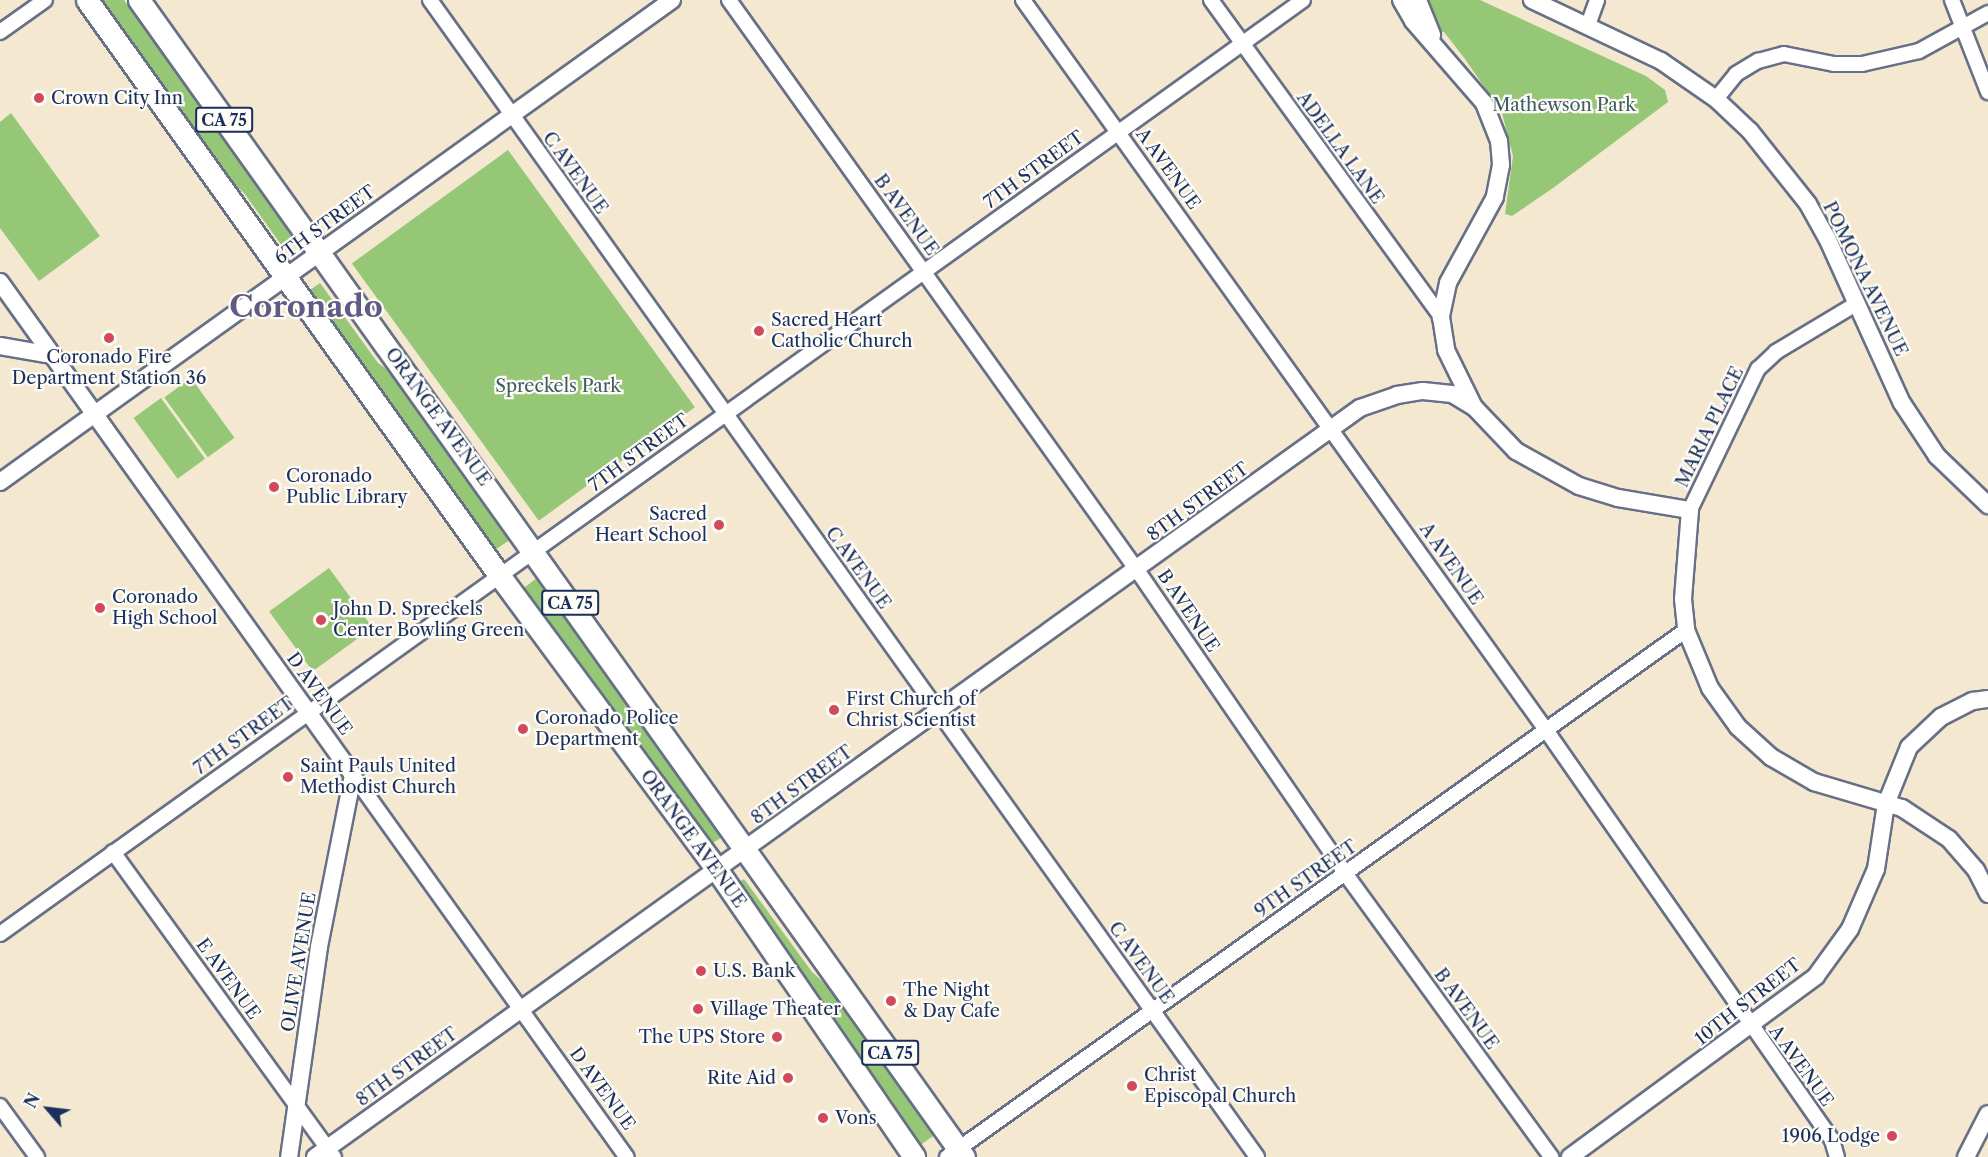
<!DOCTYPE html>
<style>
body{margin:0}
#map{position:relative;width:1988px;height:1157px;overflow:hidden;background:#f4e8d1;font-family:"Libre Caslon Text",serif}
div>[style]{position:absolute}
.green>*{inset:0;background:#96c777;transform-origin:0 0}
.roads{filter:drop-shadow(2px 0 #677086) drop-shadow(-2px 0 #677086) drop-shadow(0 2px #677086) drop-shadow(0 -2px #677086)}
.minor>*{height:14px;margin:-7px;padding:0 7px;transform-origin:7px;border-radius:7px;background:#fff}
.tertiary>*{height:16px;margin:-8px;padding:0 8px;transform-origin:8px;border-radius:8px;background:#fff}
.trunk>*{height:21px;margin:-10.5px;padding:0 10.5px;transform-origin:10.5px;border-radius:10.5px;background:#fff}
.dots>*{width:16px;height:16px;translate:-50% -50%;box-sizing:border-box;border:3px solid #fdfcf7;border-radius:50%}
span{translate:-50% -50%;white-space:nowrap;text-align:center;line-height:1.15;-webkit-text-stroke:4.5px #fdfcf7;paint-order:stroke}
.shield-label span{padding:2px 4px;background:#fdfcf7;border:2px solid;border-radius:4px;-webkit-text-stroke-width:0}
.shield-label{font-size:16px;color:#1b2f5e;font-weight:700}
.poi-label{font-size:18px;color:#1b2f5e}
.left{translate:0 -50%;text-align:left}
.right{translate:-100% -50%;text-align:right}
.park-label{font-size:18px;color:#405d66}
.street-label{font-size:18px;color:#1b2f5e}
.town-label{font-size:30px;color:#5f5a87;font-weight:700}
.north{position:absolute;left:18px;top:1079px;width:60px;height:60px;-webkit-text-stroke:4px #fdfcf7;paint-order:stroke;rotate:298deg;font-size:16px;font-weight:700;line-height:24px;text-align:center;color:#1b2f5e}
.north::after{content:'';display:block;margin:auto;width:21px;height:27px;background:#1b2f5e;clip-path:polygon(50% 0,100% 100%,50% 72%,0 100%)}
</style>
<div id="map">
<div class="green">
<i style="clip-path:polygon(99px 0,124px 0,298px 241px,285px 250px,244px 193px,229px 180px)"></i>
<i style="clip-path:polygon(1423px 0,1480px 0,1646px 76px,1665px 90px,1668px 102px,1553px 188px,1512px 216px,1505px 214px,1513px 156px,1502px 113px,1465px 59px,1444px 32px,1437px 31px)"></i>
<i style="clip-path:polygon(11px 113px,100px 236px,39px 281px,0 228px,0 122px)"></i>
<i style="left:508px;top:150px;width:318px;height:193px;rotate:54deg"></i>
<i style="clip-path:polygon(320px 283px,378px 363px,391px 372px,511px 539px,492px 552px,307px 292px)"></i>
<i style="left:191px;top:378px;width:74px;height:33px;rotate:54deg"></i>
<i style="left:161px;top:398px;width:75px;height:34px;rotate:54deg"></i>
<i style="left:329px;top:568px;width:74px;height:74px;rotate:54deg"></i>
<i style="clip-path:polygon(537px 578px,724px 836px,711px 844px,639px 746px,618px 727px,521px 590px)"></i>
<i style="clip-path:polygon(744px 879px,812px 972px,832px 990px,936px 1134px,919px 1146px,733px 886px)"></i>
</div>
<div class="roads">
<div class="minor">
<i style="left:430px;top:0;width:1422px;rotate:54.44deg"></i>
<i style="left:729px;top:0;width:701px;rotate:54.41deg"></i>
<i style="left:1137px;top:570px;width:368px;rotate:55.5deg"></i>
<i style="left:1345px;top:873px;width:351px;rotate:54deg"></i>
<i style="left:1023px;top:0;width:898px;rotate:54.38deg"></i>
<i style="left:1546px;top:730px;width:500px;rotate:55.1deg"></i>
<i style="left:1832px;top:1140px;width:18px;rotate:74deg"></i>
<i style="left:1211px;top:0;width:392px;rotate:54deg"></i>
<i style="left:1952px;top:0;width:99px;rotate:68.6deg"></i>
<i style="left:1588px;top:25px;width:27px;rotate:-70deg"></i>
<i style="left:0;top:32px;width:55px;rotate:-35.4deg"></i>
<i style="left:1716px;top:99px;width:32px;rotate:-51deg"></i>
<i style="left:1736px;top:74px;width:26px;rotate:-31deg"></i>
<i style="left:1758px;top:61px;width:27px;rotate:-15deg"></i>
<i style="left:1784px;top:54px;width:51px;rotate:11.3deg"></i>
<i style="left:1834px;top:64px;width:28px"></i>
<i style="left:1862px;top:64px;width:58px;rotate:-12.8deg"></i>
<i style="left:1919px;top:51px;width:79px;rotate:-28.8deg"></i>
<i style="left:1690px;top:510px;width:157px;rotate:-64.3deg"></i>
<i style="left:1758px;top:369px;width:25px;rotate:-43deg"></i>
<i style="left:1776px;top:352px;width:93px;rotate:-31deg"></i>
<i style="left:353px;top:775px;width:470px;rotate:54.4deg"></i>
<i style="left:113px;top:852px;width:377px;rotate:54.1deg"></i>
<i style="left:0;top:934px;width:1603px;rotate:-35.63deg"></i>
<i style="left:0;top:1106px;width:63px;rotate:54deg"></i>
<i style="left:947px;top:1157px;width:908px;rotate:-35.49deg"></i>
</div>
<div class="tertiary">
<i style="left:1401px;top:0;width:24px;rotate:60deg"></i>
<i style="left:1413px;top:21px;width:108px;rotate:49.1deg"></i>
<i style="left:1484px;top:103px;width:41px;rotate:68.5deg"></i>
<i style="left:1499px;top:141px;width:24px;rotate:85deg"></i>
<i style="left:1501px;top:165px;width:33px;rotate:101deg"></i>
<i style="left:1495px;top:197px;width:98px;rotate:118.7deg"></i>
<i style="left:1448px;top:283px;width:35px;rotate:102deg"></i>
<i style="left:1441px;top:317px;width:33px;rotate:81deg"></i>
<i style="left:1446px;top:350px;width:64px;rotate:63.8deg"></i>
<i style="left:1474px;top:407px;width:61px;rotate:46.3deg"></i>
<i style="left:1516px;top:451px;width:72px;rotate:29.1deg"></i>
<i style="left:1579px;top:486px;width:41px;rotate:17.1deg"></i>
<i style="left:1618px;top:498px;width:73px;rotate:9.5deg"></i>
<i style="left:1690px;top:510px;width:89px;rotate:94.5deg"></i>
<i style="left:1683px;top:599px;width:31px;rotate:84deg"></i>
<i style="left:1686px;top:630px;width:63px;rotate:67.5deg"></i>
<i style="left:1710px;top:688px;width:48px;rotate:54.3deg"></i>
<i style="left:1738px;top:727px;width:45px;rotate:42.3deg"></i>
<i style="left:1771px;top:757px;width:50px;rotate:30.2deg"></i>
<i style="left:1814px;top:782px;width:92px;rotate:16.5deg"></i>
<i style="left:1902px;top:808px;width:56px;rotate:33.4deg"></i>
<i style="left:1949px;top:839px;width:41px;rotate:48.9deg"></i>
<i style="left:1976px;top:870px;width:27px;rotate:63deg"></i>
<i style="left:1418px;top:0;width:38px;rotate:68deg"></i>
<i style="left:1532px;top:0;width:143px;rotate:25.3deg"></i>
<i style="left:1661px;top:61px;width:67px;rotate:34.6deg"></i>
<i style="left:1716px;top:99px;width:47px;rotate:43.3deg"></i>
<i style="left:1750px;top:131px;width:93px;rotate:51.5deg"></i>
<i style="left:1808px;top:204px;width:39px;rotate:61deg"></i>
<i style="left:1827px;top:238px;width:181px;rotate:65.6deg"></i>
<i style="left:1902px;top:403px;width:64px;rotate:56.6deg"></i>
<i style="left:1937px;top:456px;width:71px;rotate:43.9deg"></i>
<i style="left:0;top:282px;width:606px;rotate:54.4deg"></i>
<i style="left:353px;top:775px;width:175px;rotate:101.2deg"></i>
<i style="left:319px;top:947px;width:212px;rotate:98.1deg"></i>
<i style="left:0;top:346px;width:53px;rotate:9.8deg"></i>
<i style="left:0;top:482px;width:827px;rotate:-35.65deg"></i>
<i style="left:315px;top:1157px;width:1286px;rotate:-35.63deg"></i>
<i style="left:1360px;top:408px;width:39px;rotate:-19deg"></i>
<i style="left:1397px;top:395px;width:26px;rotate:-9deg"></i>
<i style="left:1423px;top:391px;width:29px;rotate:6deg"></i>
<i style="left:1452px;top:394px;width:26px;rotate:31deg"></i>
<i style="left:1570px;top:1157px;width:305px;rotate:-36.3deg"></i>
<i style="left:1816px;top:976px;width:58px;rotate:-54.1deg"></i>
<i style="left:1850px;top:929px;width:65px;rotate:-66.6deg"></i>
<i style="left:1876px;top:869px;width:66px;rotate:-81.3deg"></i>
<i style="left:1886px;top:804px;width:61px;rotate:-68deg"></i>
<i style="left:1909px;top:747px;width:44px;rotate:-43.2deg"></i>
<i style="left:1941px;top:717px;width:36px;rotate:-27deg"></i>
<i style="left:1973px;top:701px;width:15px;rotate:-8deg"></i>
<i style="left:1966px;top:1157px;width:48px;rotate:-62.9deg"></i>
</div>
<div class="trunk">
<i style="left:87px;top:0;width:707px;rotate:54.38deg"></i>
<i style="left:499px;top:575px;width:367px;rotate:53.5deg"></i>
<i style="left:717px;top:870px;width:348px;rotate:55.5deg"></i>
<i style="left:139px;top:0;width:1421px;rotate:54.51deg"></i>
</div>
</div>
<div class="dots">
<i style="left:39px;top:98px;background:#d1495b"></i>
<i style="left:759px;top:331px;background:#d1495b"></i>
<i style="left:109px;top:338px;background:#d1495b"></i>
<i style="left:274px;top:487px;background:#d1495b"></i>
<i style="left:719px;top:525px;background:#d1495b"></i>
<i style="left:100px;top:608px;background:#d1495b"></i>
<i style="left:321px;top:620px;background:#d1495b"></i>
<i style="left:834px;top:710px;background:#d1495b"></i>
<i style="left:523px;top:729px;background:#d1495b"></i>
<i style="left:288px;top:777px;background:#d1495b"></i>
<i style="left:701px;top:971px;background:#d1495b"></i>
<i style="left:891px;top:1001px;background:#d1495b"></i>
<i style="left:698px;top:1009px;background:#d1495b"></i>
<i style="left:777px;top:1037px;background:#d1495b"></i>
<i style="left:788px;top:1078px;background:#d1495b"></i>
<i style="left:1132px;top:1086px;background:#d1495b"></i>
<i style="left:823px;top:1118px;background:#d1495b"></i>
<i style="left:1892px;top:1136px;background:#d1495b"></i>
</div>
<div class="shield-label">
<span style="left:224px;top:120px">CA 75</span>
<span style="left:570px;top:603px">CA 75</span>
<span style="left:890px;top:1053px">CA 75</span>
</div>
<div class="poi-label">
<span class="left" style="left:51px;top:98px">Crown City Inn</span>
<span class="left" style="left:771px;top:331px">Sacred Heart<br>Catholic Church</span>
<span style="left:109px;top:368px">Coronado Fire<br>Department Station 36</span>
<span class="left" style="left:286px;top:487px">Coronado<br>Public Library</span>
<span class="right" style="left:707px;top:525px">Sacred<br>Heart School</span>
<span class="left" style="left:112px;top:608px">Coronado<br>High School</span>
<span class="left" style="left:333px;top:620px">John D. Spreckels<br>Center Bowling Green</span>
<span class="left" style="left:846px;top:710px">First Church of<br>Christ Scientist</span>
<span class="left" style="left:535px;top:729px">Coronado Police<br>Department</span>
<span class="left" style="left:300px;top:777px">Saint Pauls United<br>Methodist Church</span>
<span class="left" style="left:713px;top:971px">U.S. Bank</span>
<span class="left" style="left:903px;top:1001px">The Night<br>&amp; Day Cafe</span>
<span class="left" style="left:710px;top:1009px">Village Theater</span>
<span class="right" style="left:765px;top:1037px">The UPS Store</span>
<span class="left" style="left:1144px;top:1086px">Christ<br>Episcopal Church</span>
<span class="right" style="left:776px;top:1078px">Rite Aid</span>
<span class="left" style="left:835px;top:1118px">Vons</span>
<span class="right" style="left:1880px;top:1136px">1906 Lodge</span>
</div>
<div class="park-label">
<span style="left:1564px;top:105px">Mathewson Park</span>
<span style="left:558px;top:386px">Spreckels Park</span>
</div>
<div class="street-label">
<span style="left:1340px;top:148px;rotate:54deg">ADELLA LANE</span>
<span style="left:1168px;top:169px;rotate:54deg">A AVENUE</span>
<span style="left:1034px;top:170px;rotate:-36deg">7TH STREET</span>
<span style="left:575px;top:173px;rotate:54deg">C AVENUE</span>
<span style="left:906px;top:215px;rotate:54deg">B AVENUE</span>
<span style="left:325px;top:225px;rotate:-36deg">6TH STREET</span>
<span style="left:1865px;top:279px;rotate:64deg">POMONA AVENUE</span>
<span style="left:438px;top:417px;rotate:54deg">ORANGE AVENUE</span>
<span style="left:1710px;top:427px;rotate:-64deg">MARIA PLACE</span>
<span style="left:639px;top:453px;rotate:-36deg">7TH STREET</span>
<span style="left:1198px;top:502px;rotate:-36deg">8TH STREET</span>
<span style="left:1451px;top:564px;rotate:55deg">A AVENUE</span>
<span style="left:858px;top:568px;rotate:54deg">C AVENUE</span>
<span style="left:1188px;top:611px;rotate:56deg">B AVENUE</span>
<span style="left:319px;top:694px;rotate:54deg">D AVENUE</span>
<span style="left:244px;top:736px;rotate:-36deg">7TH STREET</span>
<span style="left:802px;top:785px;rotate:-36deg">8TH STREET</span>
<span style="left:693px;top:839px;rotate:54deg">ORANGE AVENUE</span>
<span style="left:1306px;top:879px;rotate:-35deg">9TH STREET</span>
<span style="left:299px;top:962px;rotate:-81deg">OLIVE AVENUE</span>
<span style="left:1141px;top:963px;rotate:54deg">C AVENUE</span>
<span style="left:228px;top:979px;rotate:54deg">E AVENUE</span>
<span style="left:1748px;top:1002px;rotate:-38deg">10TH STREET</span>
<span style="left:1466px;top:1009px;rotate:54deg">B AVENUE</span>
<span style="left:1801px;top:1066px;rotate:54deg">A AVENUE</span>
<span style="left:407px;top:1067px;rotate:-36deg">8TH STREET</span>
<span style="left:602px;top:1089px;rotate:54deg">D AVENUE</span>
</div>
<div class="town-label">
<span style="left:306px;top:307px">Coronado</span>
</div>
<div class="north">N</div>
</div>
